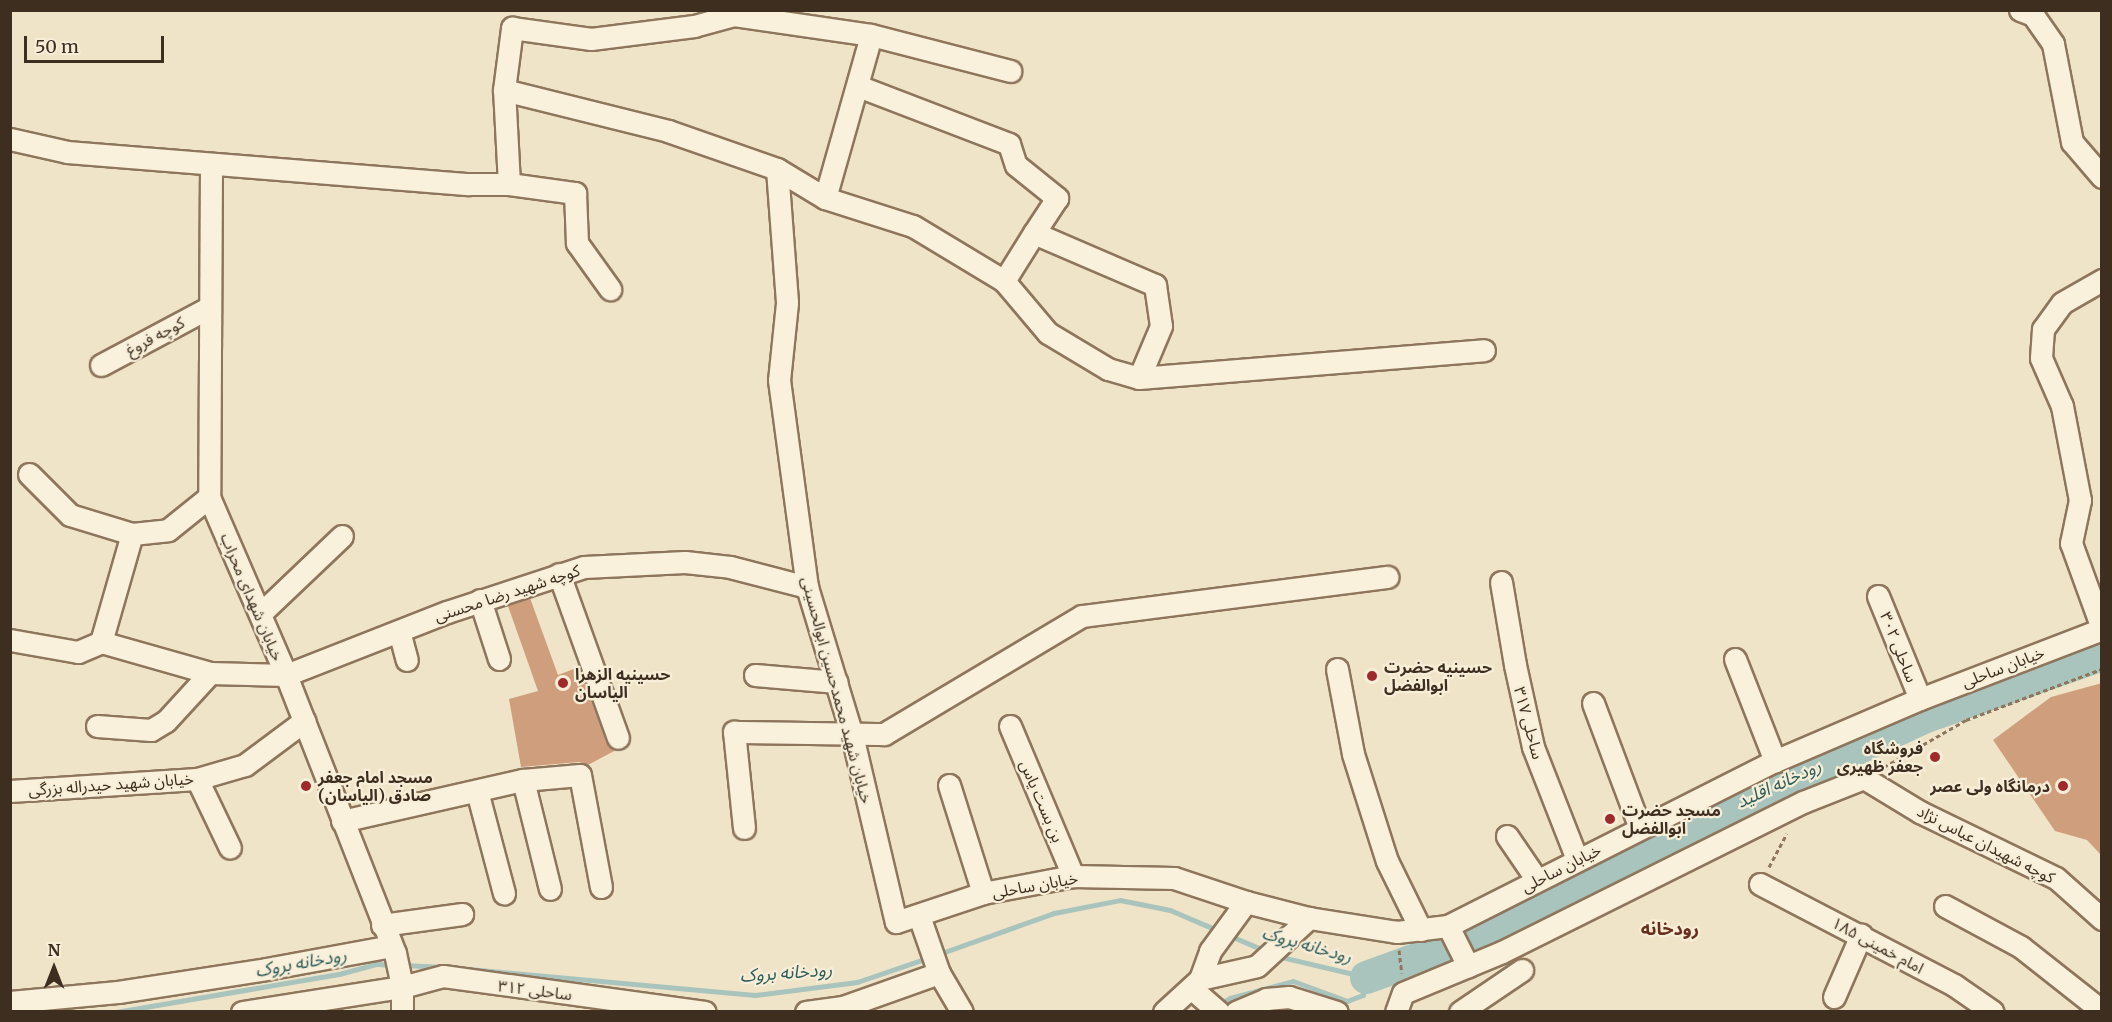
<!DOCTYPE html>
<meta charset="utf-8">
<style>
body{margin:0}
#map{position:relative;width:2112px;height:1022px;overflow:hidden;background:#f0e4c8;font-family:Merriweather,"Noto Sans Arabic",serif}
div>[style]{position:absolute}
.stream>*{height:5px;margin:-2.5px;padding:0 2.5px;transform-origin:2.5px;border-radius:2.5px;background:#a9c4bc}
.river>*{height:33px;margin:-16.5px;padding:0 16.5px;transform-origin:16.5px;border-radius:16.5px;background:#a9c4bc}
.building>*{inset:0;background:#cf9f7d}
.path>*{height:3px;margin-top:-1.5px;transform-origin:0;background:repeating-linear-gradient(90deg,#8d765c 0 4.5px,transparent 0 7.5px)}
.roads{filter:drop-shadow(2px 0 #8d765c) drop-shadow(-2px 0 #8d765c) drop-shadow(0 2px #8d765c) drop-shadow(0 -2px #8d765c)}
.minor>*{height:21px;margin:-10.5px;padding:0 10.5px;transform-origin:10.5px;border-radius:10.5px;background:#faf1dc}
.dots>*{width:16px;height:16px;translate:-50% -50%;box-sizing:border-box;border:3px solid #f7eed8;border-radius:50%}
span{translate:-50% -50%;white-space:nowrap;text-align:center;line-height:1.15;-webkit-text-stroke:4.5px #f7eed8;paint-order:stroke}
.street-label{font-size:16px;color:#3d2e20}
.poi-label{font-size:16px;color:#3d2e20;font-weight:700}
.left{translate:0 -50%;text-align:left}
.right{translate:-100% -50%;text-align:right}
.water-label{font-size:18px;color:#2f5d5a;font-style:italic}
.neighbourhood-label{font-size:18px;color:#6b2e1e;font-weight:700}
.frame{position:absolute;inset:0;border:12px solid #3d2e20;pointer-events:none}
.north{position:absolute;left:24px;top:938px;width:60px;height:60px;-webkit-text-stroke:4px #f7eed8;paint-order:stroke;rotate:0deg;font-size:16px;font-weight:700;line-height:24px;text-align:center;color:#3d2e20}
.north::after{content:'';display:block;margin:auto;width:21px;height:27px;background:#3d2e20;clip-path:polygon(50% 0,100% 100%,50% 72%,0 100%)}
.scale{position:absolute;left:24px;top:36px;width:140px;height:27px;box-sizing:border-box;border:3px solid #3d2e20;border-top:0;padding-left:8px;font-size:18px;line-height:21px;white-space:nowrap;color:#3d2e20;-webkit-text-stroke:4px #f7eed8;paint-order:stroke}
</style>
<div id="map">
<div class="stream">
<i style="left:1228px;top:935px;width:41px;rotate:22.8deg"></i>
<i style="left:936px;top:955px;width:125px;rotate:-19.6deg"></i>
<i style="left:1054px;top:913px;width:67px;rotate:-11.1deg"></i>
<i style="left:1120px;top:900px;width:51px;rotate:11.3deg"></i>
<i style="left:1170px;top:910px;width:53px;rotate:23.2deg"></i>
<i style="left:403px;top:965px;width:41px;rotate:2.8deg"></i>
<i style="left:469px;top:969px;width:287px;rotate:5.2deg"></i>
<i style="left:755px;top:995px;width:103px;rotate:-7.3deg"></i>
<i style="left:857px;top:982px;width:74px;rotate:-18.9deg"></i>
<i style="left:1218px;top:1005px;width:14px;rotate:-30deg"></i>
<i style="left:1230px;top:998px;width:65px;rotate:-15.1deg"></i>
<i style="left:1293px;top:981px;width:58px;rotate:20.3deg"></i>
<i style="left:1347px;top:1001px;width:17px;rotate:-21deg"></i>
<i style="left:1363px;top:995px;width:18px;rotate:-81deg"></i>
<i style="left:1366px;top:977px;width:91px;rotate:-166.7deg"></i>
<i style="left:116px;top:1012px;width:226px;rotate:-9.7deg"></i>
<i style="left:339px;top:974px;width:39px;rotate:-15deg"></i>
<i style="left:377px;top:964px;width:16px;rotate:4deg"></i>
</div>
<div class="river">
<i style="left:1366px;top:977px;width:126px;rotate:-20deg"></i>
<i style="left:1484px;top:934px;width:256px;rotate:-27.5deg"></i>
<i style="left:1711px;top:816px;width:234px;rotate:-25deg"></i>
<i style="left:1923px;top:717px;width:190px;rotate:-19.4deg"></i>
</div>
<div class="building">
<i style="clip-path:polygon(530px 598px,558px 675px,579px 667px,606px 742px,616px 750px,588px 765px,579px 762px,521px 767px,509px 699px,538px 691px,508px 606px)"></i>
<i style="clip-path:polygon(2102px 683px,2102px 856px,2087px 840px,2055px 831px,1993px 740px,2051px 697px)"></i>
</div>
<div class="path">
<i style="left:1884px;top:767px;width:95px;rotate:-29.8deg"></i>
<i style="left:1966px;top:720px;width:145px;rotate:-20.6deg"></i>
<i style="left:1769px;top:867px;width:38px;rotate:-62deg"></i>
<i style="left:1399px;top:950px;width:23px;rotate:83deg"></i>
</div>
<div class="roads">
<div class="minor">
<i style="left:2020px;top:10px;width:14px;rotate:21deg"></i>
<i style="left:2033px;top:15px;width:35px;rotate:55deg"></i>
<i style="left:2053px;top:44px;width:100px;rotate:79deg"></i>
<i style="left:2072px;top:142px;width:46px;rotate:49.4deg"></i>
<i style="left:858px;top:86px;width:162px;rotate:21deg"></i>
<i style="left:1009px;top:144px;width:22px;rotate:72deg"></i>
<i style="left:1016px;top:165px;width:53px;rotate:38.8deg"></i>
<i style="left:1057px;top:198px;width:42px;rotate:123.3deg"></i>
<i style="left:504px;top:90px;width:169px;rotate:14deg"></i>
<i style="left:668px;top:131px;width:115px;rotate:19.2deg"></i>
<i style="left:777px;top:169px;width:56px;rotate:31.1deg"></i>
<i style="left:825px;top:198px;width:92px;rotate:17.7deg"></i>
<i style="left:913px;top:226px;width:106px;rotate:31.1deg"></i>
<i style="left:1004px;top:281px;width:68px;rotate:49.8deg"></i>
<i style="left:1048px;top:333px;width:70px;rotate:31deg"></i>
<i style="left:1108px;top:369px;width:32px;rotate:16deg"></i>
<i style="left:1139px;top:378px;width:346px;rotate:-4.6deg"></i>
<i style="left:10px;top:139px;width:58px;rotate:12.8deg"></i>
<i style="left:67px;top:152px;width:403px;rotate:4.6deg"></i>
<i style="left:469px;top:184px;width:40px"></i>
<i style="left:509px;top:184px;width:94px;rotate:-93deg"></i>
<i style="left:504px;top:90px;width:63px;rotate:-82.6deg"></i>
<i style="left:512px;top:28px;width:80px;rotate:7.9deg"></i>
<i style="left:591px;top:39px;width:104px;rotate:-7.2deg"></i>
<i style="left:694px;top:26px;width:41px;rotate:-15.4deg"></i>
<i style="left:734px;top:15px;width:138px;rotate:8.3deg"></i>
<i style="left:871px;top:35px;width:144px;rotate:14.5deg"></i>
<i style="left:211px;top:164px;width:333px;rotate:90.3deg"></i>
<i style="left:209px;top:497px;width:194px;rotate:66.6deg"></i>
<i style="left:286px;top:675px;width:299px;rotate:68.6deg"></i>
<i style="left:395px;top:953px;width:35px;rotate:78deg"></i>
<i style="left:402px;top:987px;width:25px;rotate:90deg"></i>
<i style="left:777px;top:169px;width:134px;rotate:85.7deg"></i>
<i style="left:787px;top:303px;width:77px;rotate:95.9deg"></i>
<i style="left:779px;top:380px;width:209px;rotate:82.3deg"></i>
<i style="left:807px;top:587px;width:155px;rotate:73.1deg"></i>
<i style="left:852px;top:735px;width:192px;rotate:76.8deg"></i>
<i style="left:896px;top:922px;width:92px;rotate:-18.4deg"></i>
<i style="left:983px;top:893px;width:92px;rotate:-10.7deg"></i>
<i style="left:1073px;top:876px;width:101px;rotate:1.1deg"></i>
<i style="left:1174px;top:878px;width:76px;rotate:18.4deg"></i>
<i style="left:1246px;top:902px;width:65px;rotate:14.3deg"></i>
<i style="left:1309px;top:918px;width:89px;rotate:9deg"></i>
<i style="left:1397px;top:932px;width:51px;rotate:-6.7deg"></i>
<i style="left:1448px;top:926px;width:366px;rotate:-26.8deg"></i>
<i style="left:1775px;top:761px;width:158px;rotate:-23.2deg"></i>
<i style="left:1920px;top:699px;width:195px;rotate:-21deg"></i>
<i style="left:509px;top:184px;width:67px;rotate:7.8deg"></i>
<i style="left:575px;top:193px;width:50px;rotate:87.7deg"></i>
<i style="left:577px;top:243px;width:57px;rotate:54.3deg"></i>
<i style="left:825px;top:198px;width:169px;rotate:-74.2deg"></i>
<i style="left:2102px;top:280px;width:46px;rotate:150.1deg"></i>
<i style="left:2062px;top:303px;width:32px;rotate:126deg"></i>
<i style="left:2043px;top:329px;width:29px;rotate:94deg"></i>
<i style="left:2041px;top:358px;width:52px;rotate:66.4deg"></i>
<i style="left:2062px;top:406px;width:96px;rotate:79.2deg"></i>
<i style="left:2080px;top:500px;width:44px;rotate:101.8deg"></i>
<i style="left:2071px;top:543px;width:90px;rotate:70deg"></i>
<i style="left:1004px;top:281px;width:57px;rotate:-58deg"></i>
<i style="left:1034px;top:233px;width:132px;rotate:23.3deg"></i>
<i style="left:1155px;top:285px;width:41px;rotate:81.7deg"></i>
<i style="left:1161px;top:326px;width:56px;rotate:112.9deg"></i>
<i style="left:101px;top:365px;width:123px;rotate:-28deg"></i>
<i style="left:29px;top:474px;width:58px;rotate:45deg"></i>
<i style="left:70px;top:515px;width:65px;rotate:17deg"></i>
<i style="left:132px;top:534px;width:36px;rotate:-6deg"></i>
<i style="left:168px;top:530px;width:53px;rotate:-38.8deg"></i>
<i style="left:559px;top:574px;width:174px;rotate:70.2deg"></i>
<i style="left:1501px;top:582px;width:84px;rotate:80.4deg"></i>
<i style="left:1515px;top:665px;width:84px;rotate:77.6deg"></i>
<i style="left:1533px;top:747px;width:120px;rotate:68.6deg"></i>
<i style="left:1878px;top:596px;width:111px;rotate:67.8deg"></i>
<i style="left:480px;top:600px;width:62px;rotate:72.1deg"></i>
<i style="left:260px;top:614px;width:113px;rotate:-43.6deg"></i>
<i style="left:399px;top:631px;width:30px;rotate:75deg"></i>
<i style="left:10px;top:640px;width:69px;rotate:10deg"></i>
<i style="left:78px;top:652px;width:25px;rotate:-23deg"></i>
<i style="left:101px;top:642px;width:113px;rotate:15.9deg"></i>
<i style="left:210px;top:673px;width:76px;rotate:1.5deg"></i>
<i style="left:286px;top:675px;width:173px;rotate:-21.4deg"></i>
<i style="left:447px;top:612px;width:144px;rotate:-18.2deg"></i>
<i style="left:584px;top:567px;width:101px;rotate:-2.8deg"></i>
<i style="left:685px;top:562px;width:45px;rotate:6.3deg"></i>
<i style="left:730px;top:567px;width:80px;rotate:14.6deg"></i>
<i style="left:101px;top:642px;width:112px;rotate:-74deg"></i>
<i style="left:1735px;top:659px;width:110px;rotate:68.6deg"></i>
<i style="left:1337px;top:669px;width:86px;rotate:79.3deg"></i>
<i style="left:1353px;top:754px;width:112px;rotate:72.4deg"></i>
<i style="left:1387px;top:861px;width:77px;rotate:63.8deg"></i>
<i style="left:755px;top:675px;width:82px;rotate:4.9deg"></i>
<i style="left:1593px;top:703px;width:134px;rotate:69.4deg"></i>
<i style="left:97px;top:726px;width:54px;rotate:4.2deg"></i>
<i style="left:151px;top:730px;width:17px;rotate:-31deg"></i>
<i style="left:166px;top:721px;width:65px;rotate:-47.5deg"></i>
<i style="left:1010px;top:726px;width:163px;rotate:67.2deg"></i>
<i style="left:197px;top:779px;width:76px;rotate:64.4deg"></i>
<i style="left:523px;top:780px;width:112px;rotate:76.1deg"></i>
<i style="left:949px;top:785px;width:113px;rotate:72.5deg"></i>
<i style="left:10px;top:791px;width:187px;rotate:-3.7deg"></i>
<i style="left:197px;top:779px;width:50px;rotate:-16.3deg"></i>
<i style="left:245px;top:765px;width:74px;rotate:-36.7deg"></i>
<i style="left:477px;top:791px;width:106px;rotate:75.2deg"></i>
<i style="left:342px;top:821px;width:186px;rotate:-12.8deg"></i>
<i style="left:523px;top:780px;width:57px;rotate:-5deg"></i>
<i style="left:580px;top:775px;width:114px;rotate:79.4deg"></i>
<i style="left:744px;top:828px;width:97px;rotate:-95.9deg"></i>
<i style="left:734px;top:732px;width:150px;rotate:0.8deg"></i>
<i style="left:884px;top:734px;width:230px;rotate:-30.8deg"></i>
<i style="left:1082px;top:616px;width:308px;rotate:-7.3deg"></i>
<i style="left:1507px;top:836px;width:53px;rotate:55.7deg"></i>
<i style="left:1760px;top:884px;width:219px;rotate:27.5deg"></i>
<i style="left:1954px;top:985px;width:47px;rotate:34.7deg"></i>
<i style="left:1945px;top:906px;width:86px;rotate:28.3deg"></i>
<i style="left:2021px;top:947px;width:103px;rotate:38.3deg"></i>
<i style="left:919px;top:916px;width:60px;rotate:70.7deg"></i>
<i style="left:382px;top:925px;width:81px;rotate:-7.8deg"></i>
<i style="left:1448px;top:926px;width:45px;rotate:63.4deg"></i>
<i style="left:1200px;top:979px;width:58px;rotate:-12.8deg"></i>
<i style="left:1257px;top:966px;width:71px;rotate:-42.7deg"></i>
<i style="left:1191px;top:988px;width:37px;rotate:41deg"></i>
<i style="left:1834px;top:997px;width:68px;rotate:-66.5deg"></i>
<i style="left:10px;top:1002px;width:108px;rotate:-5.3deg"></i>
<i style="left:118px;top:992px;width:150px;rotate:-8.8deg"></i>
<i style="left:266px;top:969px;width:127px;rotate:-10.4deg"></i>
<i style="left:242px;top:1012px;width:162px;rotate:-8.9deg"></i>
<i style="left:402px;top:987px;width:42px;rotate:-15deg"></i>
<i style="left:443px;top:976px;width:264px;rotate:7.8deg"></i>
<i style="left:806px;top:1012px;width:37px;rotate:-8deg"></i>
<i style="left:843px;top:1007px;width:102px;rotate:-19.5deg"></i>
<i style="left:939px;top:973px;width:45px;rotate:59.5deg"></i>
<i style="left:1164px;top:1012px;width:49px;rotate:-42.5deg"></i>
<i style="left:1200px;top:979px;width:30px;rotate:-70deg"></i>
<i style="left:1210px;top:951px;width:61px;rotate:-53.7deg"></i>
<i style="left:1236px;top:1012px;width:33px;rotate:-23deg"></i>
<i style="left:1266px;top:999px;width:23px;rotate:-5deg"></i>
<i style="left:1289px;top:997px;width:50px;rotate:17.4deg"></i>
<i style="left:1396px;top:1012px;width:20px;rotate:-70deg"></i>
<i style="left:1403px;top:993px;width:107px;rotate:-22.5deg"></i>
<i style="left:1502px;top:952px;width:336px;rotate:-26.5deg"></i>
<i style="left:1803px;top:802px;width:66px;rotate:-21.5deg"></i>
<i style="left:1864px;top:778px;width:66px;rotate:31.3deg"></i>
<i style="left:1920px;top:812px;width:151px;rotate:25.9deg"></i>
<i style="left:2056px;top:878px;width:62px;rotate:41.7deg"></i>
<i style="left:1460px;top:1012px;width:75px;rotate:-34.1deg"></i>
</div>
</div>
<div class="dots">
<i style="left:1372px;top:676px;background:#9e2a2b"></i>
<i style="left:563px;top:683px;background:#9e2a2b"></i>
<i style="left:1935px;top:757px;background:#9e2a2b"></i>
<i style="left:306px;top:786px;background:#9e2a2b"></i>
<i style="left:2063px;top:786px;background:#9e2a2b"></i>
<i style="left:1610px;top:819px;background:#9e2a2b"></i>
</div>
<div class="street-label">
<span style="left:155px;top:336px;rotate:-28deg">کوچه فروغ</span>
<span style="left:507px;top:593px;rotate:-18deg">کوچه شهید رضا محسنی</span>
<span style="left:252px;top:597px;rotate:67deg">خیابان شهدای محراب</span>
<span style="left:1899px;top:647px;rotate:68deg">ساحلی ۳۰۲</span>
<span style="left:2003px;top:667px;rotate:-21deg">خیابان ساحلی</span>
<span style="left:837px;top:690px;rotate:75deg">خیابان شهید محمدحسین ابوالحسینی</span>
<span style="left:1529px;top:723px;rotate:75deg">ساحلی ۳۱۷</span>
<span style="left:111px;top:784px;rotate:-4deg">خیابان شهید حیدراله بزرگی</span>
<span style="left:1042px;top:801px;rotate:67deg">بن بست یاس</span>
<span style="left:1986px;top:844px;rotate:27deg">کوچه شهیدان عباس نژاد</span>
<span style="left:1561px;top:868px;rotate:-27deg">خیابان ساحلی</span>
<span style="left:1035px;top:885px;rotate:-10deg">خیابان ساحلی</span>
<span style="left:1878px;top:945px;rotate:28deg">امام خمینی ۱۸۵</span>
<span style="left:535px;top:990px;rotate:7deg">ساحلی ۳۱۲</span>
</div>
<div class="poi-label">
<span class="left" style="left:1384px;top:676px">حسینیه حضرت<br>ابوالفضل</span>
<span class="left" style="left:575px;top:683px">حسینیه الزهرا<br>الیاسان</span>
<span class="right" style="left:1923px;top:757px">فروشگاه<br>جعفر ظهیری</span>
<span class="left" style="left:318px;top:786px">مسجد امام جعفر<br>صادق (الیاسان)</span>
<span class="right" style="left:2050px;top:786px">درمانگاه ولی عصر</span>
<span class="left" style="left:1622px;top:819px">مسجد حضرت<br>ابوالفضل</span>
</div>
<div class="water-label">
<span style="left:1779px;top:784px;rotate:-25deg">رودخانه اقلید</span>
<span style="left:1307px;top:945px;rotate:16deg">رودخانه بروک</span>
<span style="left:301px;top:963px;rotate:-10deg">رودخانه بروک</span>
<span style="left:786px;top:973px;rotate:-4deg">رودخانه بروک</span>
</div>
<div class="neighbourhood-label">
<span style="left:1670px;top:929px">رودخانه</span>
</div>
<div class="frame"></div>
<div class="north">N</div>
<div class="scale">50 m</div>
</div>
